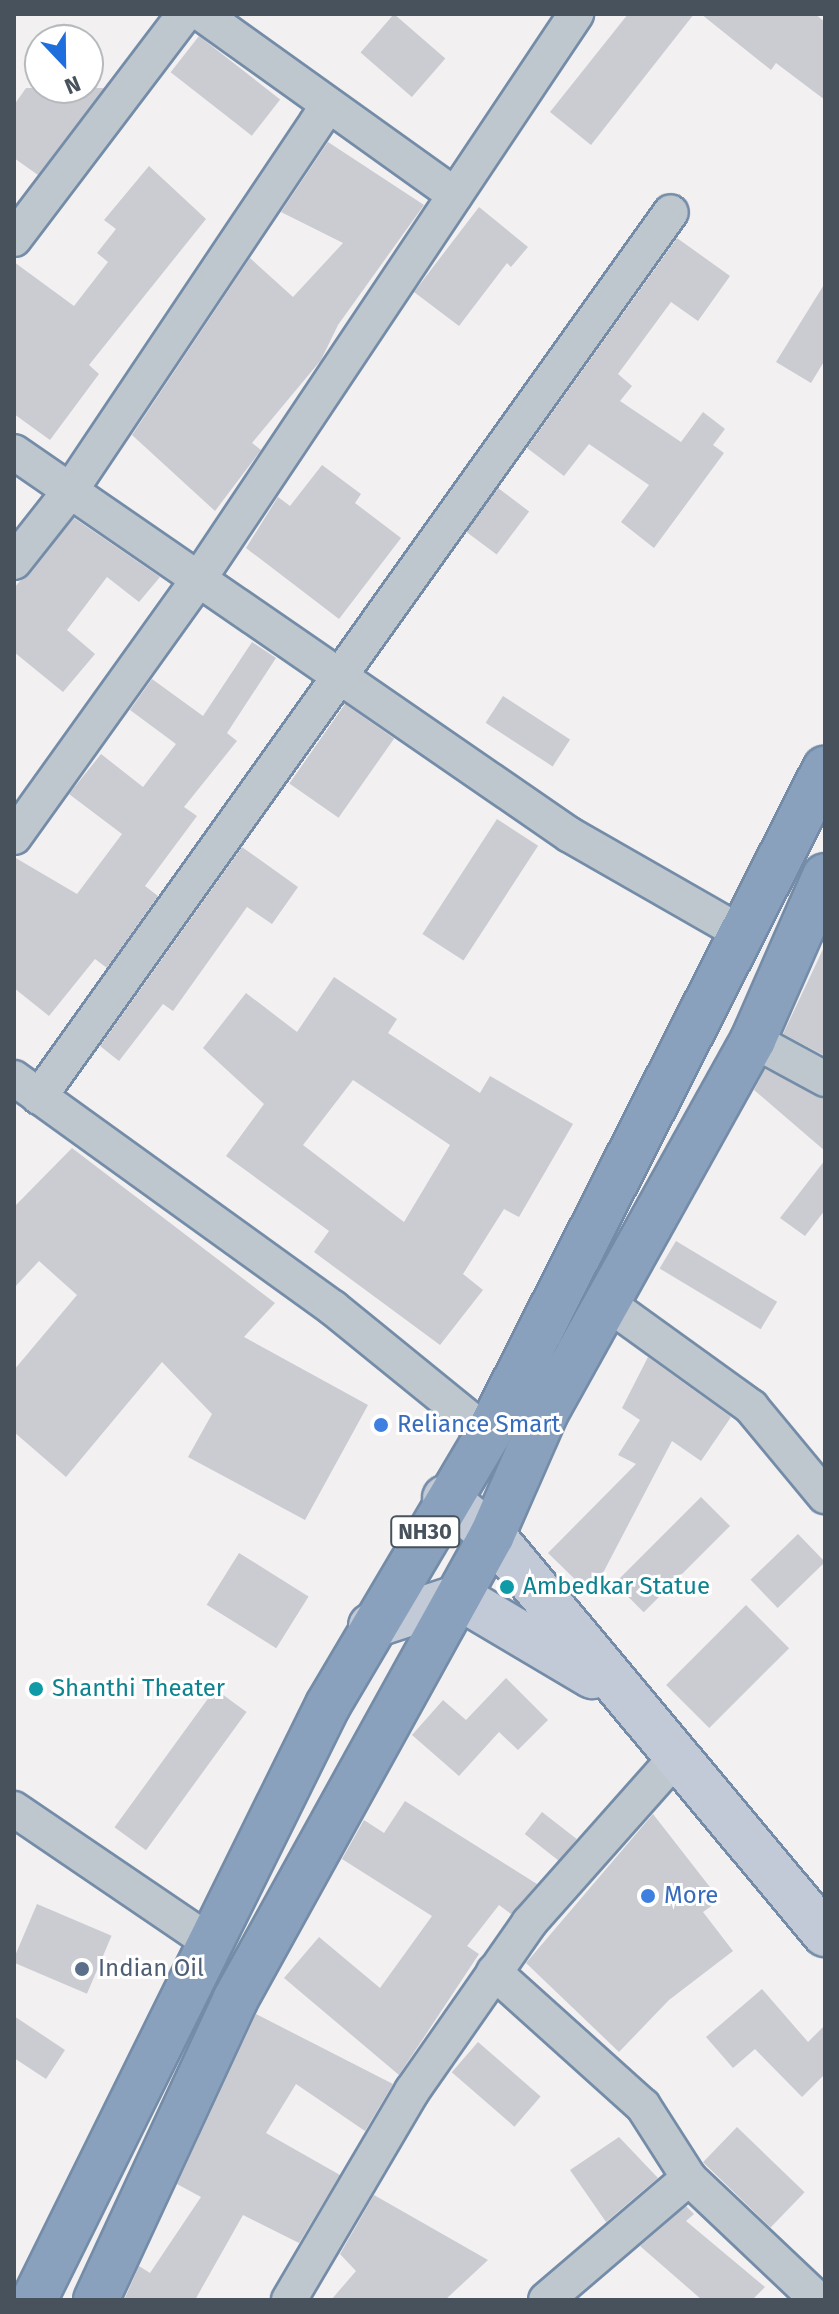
<!DOCTYPE html>
<style>
body{margin:0}
#map{position:relative;width:839px;height:2314px;overflow:hidden;background:#f2f0f0;font-family:"Fira Sans",sans-serif}
div>[style]{position:absolute}
.building>*{inset:0;background:#caccd2;transform-origin:0 0}
.roads{filter:drop-shadow(2px 0 #748ca8) drop-shadow(-2px 0 #748ca8) drop-shadow(0 2px #748ca8) drop-shadow(0 -2px #748ca8)}
.street>*{height:34px;margin:-17px;padding:0 17px;transform-origin:17px;border-radius:17px;background:#bec7ce}
.secondary>*{height:44px;margin:-22px;padding:0 22px;transform-origin:22px;border-radius:22px;background:#c1cad6}
.highway>*{height:44px;margin:-22px;padding:0 22px;transform-origin:22px;border-radius:22px;background:#89a1bd}
.dots>*{width:22px;height:22px;translate:-50% -50%;box-sizing:border-box;border:4px solid #fff;border-radius:50%}
span{translate:-50% -50%;white-space:nowrap;text-align:center;line-height:1.15;-webkit-text-stroke:6px #fff;paint-order:stroke}
.shield-label span{padding:2px 6px;background:#fff;border:2px solid;border-radius:6px;-webkit-text-stroke-width:0}
.shield-label{font-size:22px;color:#48525c;font-weight:700}
.shop-label{font-size:24px;color:#366cbe}
.left{translate:0 -50%;text-align:left}
.culture-label{font-size:24px;color:#0d838f}
.service-label{font-size:24px;color:#4e5e75}
.frame{position:absolute;inset:0;border:16px solid #48525c;pointer-events:none}
.north{position:absolute;left:24px;top:24px;width:80px;height:80px;box-sizing:border-box;background:#fff;border:2px solid #b6babe;border-radius:50%;rotate:158deg;font-size:22px;font-weight:700;line-height:32px;text-align:center;color:#48525c}
.north::after{content:'';display:block;margin:auto;width:28px;height:36px;background:#1f6edd;clip-path:polygon(50% 0,100% 100%,50% 72%,0 100%)}
</style>
<div id="map">
<div class="building">
<i style="left:394px;top:14px;width:68px;height:51px;rotate:41deg"></i>
<i style="clip-path:polygon(628px 14px,694px 14px,591px 145px,550px 112px)"></i>
<i style="clip-path:polygon(701px 14px,815px 14px,825px 22px,825px 100px,776px 63px,771px 70px)"></i>
<i style="left:199px;top:36px;width:103px;height:46px;rotate:38deg"></i>
<i style="clip-path:polygon(26px 88px,104px 88px,38px 175px,14px 158px,14px 105px)"></i>
<i style="clip-path:polygon(328px 142px,424px 205px,338px 325px,321px 360px,252px 443px,261px 450px,215px 511px,132px 435px,250px 258px,293px 297px,343px 243px,281px 212px)"></i>
<i style="clip-path:polygon(149px 166px,206px 219px,89px 365px,99px 374px,50px 440px,14px 414px,14px 262px,74px 306px,108px 262px,97px 253px,116px 229px,104px 220px)"></i>
<i style="clip-path:polygon(479px 207px,528px 247px,511px 267px,507px 263px,459px 326px,414px 292px)"></i>
<i style="clip-path:polygon(677px 238px,730px 276px,698px 321px,671px 302px,618px 374px,632px 386px,620px 401px,681px 442px,703px 412px,725px 429px,713px 445px,724px 453px,654px 548px,621px 522px,649px 485px,589px 444px,564px 476px,527px 448px)"></i>
<i style="clip-path:polygon(825px 283px,825px 360px,811px 383px,776px 362px)"></i>
<i style="clip-path:polygon(322px 465px,361px 494px,355px 503px,401px 538px,339px 619px,246px 548px,278px 497px,290px 506px)"></i>
<i style="left:498px;top:488px;width:39px;height:54px;rotate:37deg"></i>
<i style="clip-path:polygon(74px 518px,160px 577px,139px 602px,107px 577px,67px 630px,95px 654px,63px 692px,14px 652px,14px 588px)"></i>
<i style="clip-path:polygon(252px 642px,276px 658px,227px 733px,237px 741px,184px 807px,197px 816px,145px 886px,158px 896px,107px 968px,95px 959px,49px 1016px,14px 988px,14px 857px,77px 894px,122px 834px,69px 794px,101px 754px,143px 787px,176px 744px,130px 710px,152px 679px,203px 716px)"></i>
<i style="left:503px;top:696px;width:80px;height:32px;rotate:33deg"></i>
<i style="left:345px;top:704px;width:60px;height:97px;rotate:35deg"></i>
<i style="left:497px;top:819px;width:49px;height:137px;rotate:33deg"></i>
<i style="clip-path:polygon(242px 847px,298px 887px,272px 924px,247px 907px,173px 1011px,163px 1004px,119px 1061px,100px 1046px)"></i>
<i style="clip-path:polygon(825px 945px,825px 1056px,783px 1034px)"></i>
<i style="clip-path:polygon(evenodd,334px 977px,397px 1019px,388px 1033px,480px 1093px,490px 1076px,573px 1124px,519px 1217px,504px 1209px,463px 1274px,483px 1290px,440px 1345px,314px 1252px,329px 1231px,226px 1156px,264px 1104px,203px 1048px,246px 993px,297px 1032px,334px 977px,353px 1080px,450px 1145px,404px 1222px,303px 1145px,353px 1080px)"></i>
<i style="clip-path:polygon(765px 1069px,825px 1099px,825px 1151px,754px 1090px)"></i>
<i style="clip-path:polygon(72px 1148px,275px 1303px,244px 1337px,368px 1405px,305px 1520px,188px 1457px,212px 1414px,162px 1362px,66px 1477px,14px 1432px,14px 1370px,77px 1295px,39px 1261px,14px 1288px,14px 1207px)"></i>
<i style="clip-path:polygon(825px 1160px,825px 1210px,805px 1236px,780px 1218px)"></i>
<i style="left:676px;top:1241px;width:118px;height:32px;rotate:31deg"></i>
<i style="clip-path:polygon(648px 1357px,731px 1417px,701px 1461px,672px 1441px,604px 1571px,586px 1590px,548px 1553px,636px 1464px,618px 1455px,640px 1420px,622px 1408px)"></i>
<i style="left:701px;top:1497px;width:41px;height:122px;rotate:45deg"></i>
<i style="left:798px;top:1534px;width:39px;height:66px;rotate:46deg"></i>
<i style="left:239px;top:1553px;width:82px;height:61px;rotate:32deg"></i>
<i style="left:746px;top:1605px;width:61px;height:113px;rotate:45deg"></i>
<i style="clip-path:polygon(506px 1678px,548px 1720px,518px 1750px,499px 1732px,459px 1776px,412px 1735px,443px 1700px,466px 1720px)"></i>
<i style="left:215px;top:1689px;width:39px;height:171px;rotate:36deg"></i>
<i style="clip-path:polygon(405px 1801px,537px 1884px,511px 1914px,499px 1905px,467px 1946px,479px 1954px,399px 2075px,284px 1978px,319px 1937px,380px 1988px,432px 1916px,342px 1859px,364px 1820px,384px 1833px)"></i>
<i style="left:542px;top:1812px;width:44px;height:28px;rotate:38deg"></i>
<i style="clip-path:polygon(653px 1814px,720px 1900px,703px 1912px,733px 1951px,669px 2000px,619px 2052px,526px 1963px)"></i>
<i style="left:37px;top:1904px;width:81px;height:63px;rotate:23deg"></i>
<i style="clip-path:polygon(762px 1989px,808px 2042px,825px 2025px,825px 2074px,802px 2097px,755px 2049px,733px 2068px,706px 2037px)"></i>
<i style="clip-path:polygon(256px 2014px,393px 2084px,365px 2131px,296px 2084px,266px 2133px,340px 2175px,299px 2243px,243px 2215px,195px 2300px,124px 2300px,139px 2266px,150px 2273px,201px 2197px,177px 2184px)"></i>
<i style="clip-path:polygon(14px 2016px,65px 2050px,46px 2079px,14px 2058px)"></i>
<i style="left:478px;top:2042px;width:83px;height:40px;rotate:41deg"></i>
<i style="left:737px;top:2127px;width:94px;height:49px;rotate:44deg"></i>
<i style="clip-path:polygon(619px 2137px,658px 2178px,606px 2222px,570px 2170px)"></i>
<i style="clip-path:polygon(374px 2195px,488px 2260px,445px 2300px,331px 2300px,356px 2271px,340px 2254px)"></i>
<i style="clip-path:polygon(686px 2206px,694px 2214px,686px 2221px,765px 2287px,752px 2300px,702px 2300px,640px 2246px)"></i>
</div>
<div class="roads">
<div class="street">
<i style="left:202px;top:14px;width:311px;rotate:35.6deg"></i>
<i style="left:14px;top:239px;width:283px;rotate:-52.8deg"></i>
<i style="left:14px;top:452px;width:675px;rotate:34.56deg"></i>
<i style="left:570px;top:835px;width:199px;rotate:29.8deg"></i>
<i style="left:14px;top:562px;width:90px;rotate:-51.7deg"></i>
<i style="left:70px;top:491px;width:463px;rotate:-56.2deg"></i>
<i style="left:14px;top:837px;width:316px;rotate:-54.4deg"></i>
<i style="left:198px;top:580px;width:681px;rotate:-56.26deg"></i>
<i style="left:753px;top:1040px;width:82px;rotate:28.4deg"></i>
<i style="left:14px;top:1078px;width:393px;rotate:35.8deg"></i>
<i style="left:333px;top:1308px;width:200px;rotate:39.1deg"></i>
<i style="left:39px;top:1097px;width:1087px;rotate:-54.47deg"></i>
<i style="left:607px;top:1303px;width:178px;rotate:35.8deg"></i>
<i style="left:751px;top:1407px;width:116px;rotate:50.3deg"></i>
<i style="left:14px;top:1809px;width:238px;rotate:34.2deg"></i>
<i style="left:494px;top:1972px;width:200px;rotate:42deg"></i>
<i style="left:643px;top:2106px;width:85px;rotate:57.4deg"></i>
<i style="left:689px;top:2178px;width:178px;rotate:43.4deg"></i>
<i style="left:289px;top:2300px;width:243px;rotate:-59.5deg"></i>
<i style="left:412px;top:2091px;width:205px;rotate:-55.1deg"></i>
<i style="left:529px;top:1923px;width:217px;rotate:-48.4deg"></i>
<i style="left:546px;top:2300px;width:188px;rotate:-40.5deg"></i>
</div>
<div class="secondary">
<i style="left:445px;top:1498px;width:60px;rotate:38.2deg"></i>
<i style="left:492px;top:1535px;width:520px;rotate:50.15deg"></i>
<i style="left:371px;top:1626px;width:93px;rotate:-18.2deg"></i>
<i style="left:459px;top:1597px;width:155px;rotate:30.7deg"></i>
</div>
<div class="highway">
<i style="left:34px;top:2300px;width:664px;rotate:-63.71deg"></i>
<i style="left:328px;top:1705px;width:315px;rotate:-59.4deg"></i>
<i style="left:488px;top:1434px;width:746px;rotate:-63.13deg"></i>
<i style="left:96px;top:2300px;width:331px;rotate:-65.1deg"></i>
<i style="left:235px;top:2000px;width:531px;rotate:-61.07deg"></i>
<i style="left:492px;top:1535px;width:134px;rotate:-66.3deg"></i>
<i style="left:546px;top:1412px;width:426px;rotate:-60.9deg"></i>
<i style="left:753px;top:1040px;width:179px;rotate:-66.3deg"></i>
</div>
</div>
<div class="dots">
<i style="left:381px;top:1425px;background:#3f7fe0"></i>
<i style="left:507px;top:1587px;background:#0f9aa8"></i>
<i style="left:36px;top:1689px;background:#0f9aa8"></i>
<i style="left:648px;top:1896px;background:#3f7fe0"></i>
<i style="left:82px;top:1969px;background:#5c6f8a"></i>
</div>
<div class="shield-label">
<span style="left:425px;top:1532px">NH30</span>
</div>
<div class="shop-label">
<span class="left" style="left:397px;top:1425px">Reliance Smart</span>
<span class="left" style="left:664px;top:1896px">More</span>
</div>
<div class="culture-label">
<span class="left" style="left:523px;top:1587px">Ambedkar Statue</span>
<span class="left" style="left:52px;top:1689px">Shanthi Theater</span>
</div>
<div class="service-label">
<span class="left" style="left:98px;top:1969px">Indian Oil</span>
</div>
<div class="frame"></div>
<div class="north">N</div>
</div>
